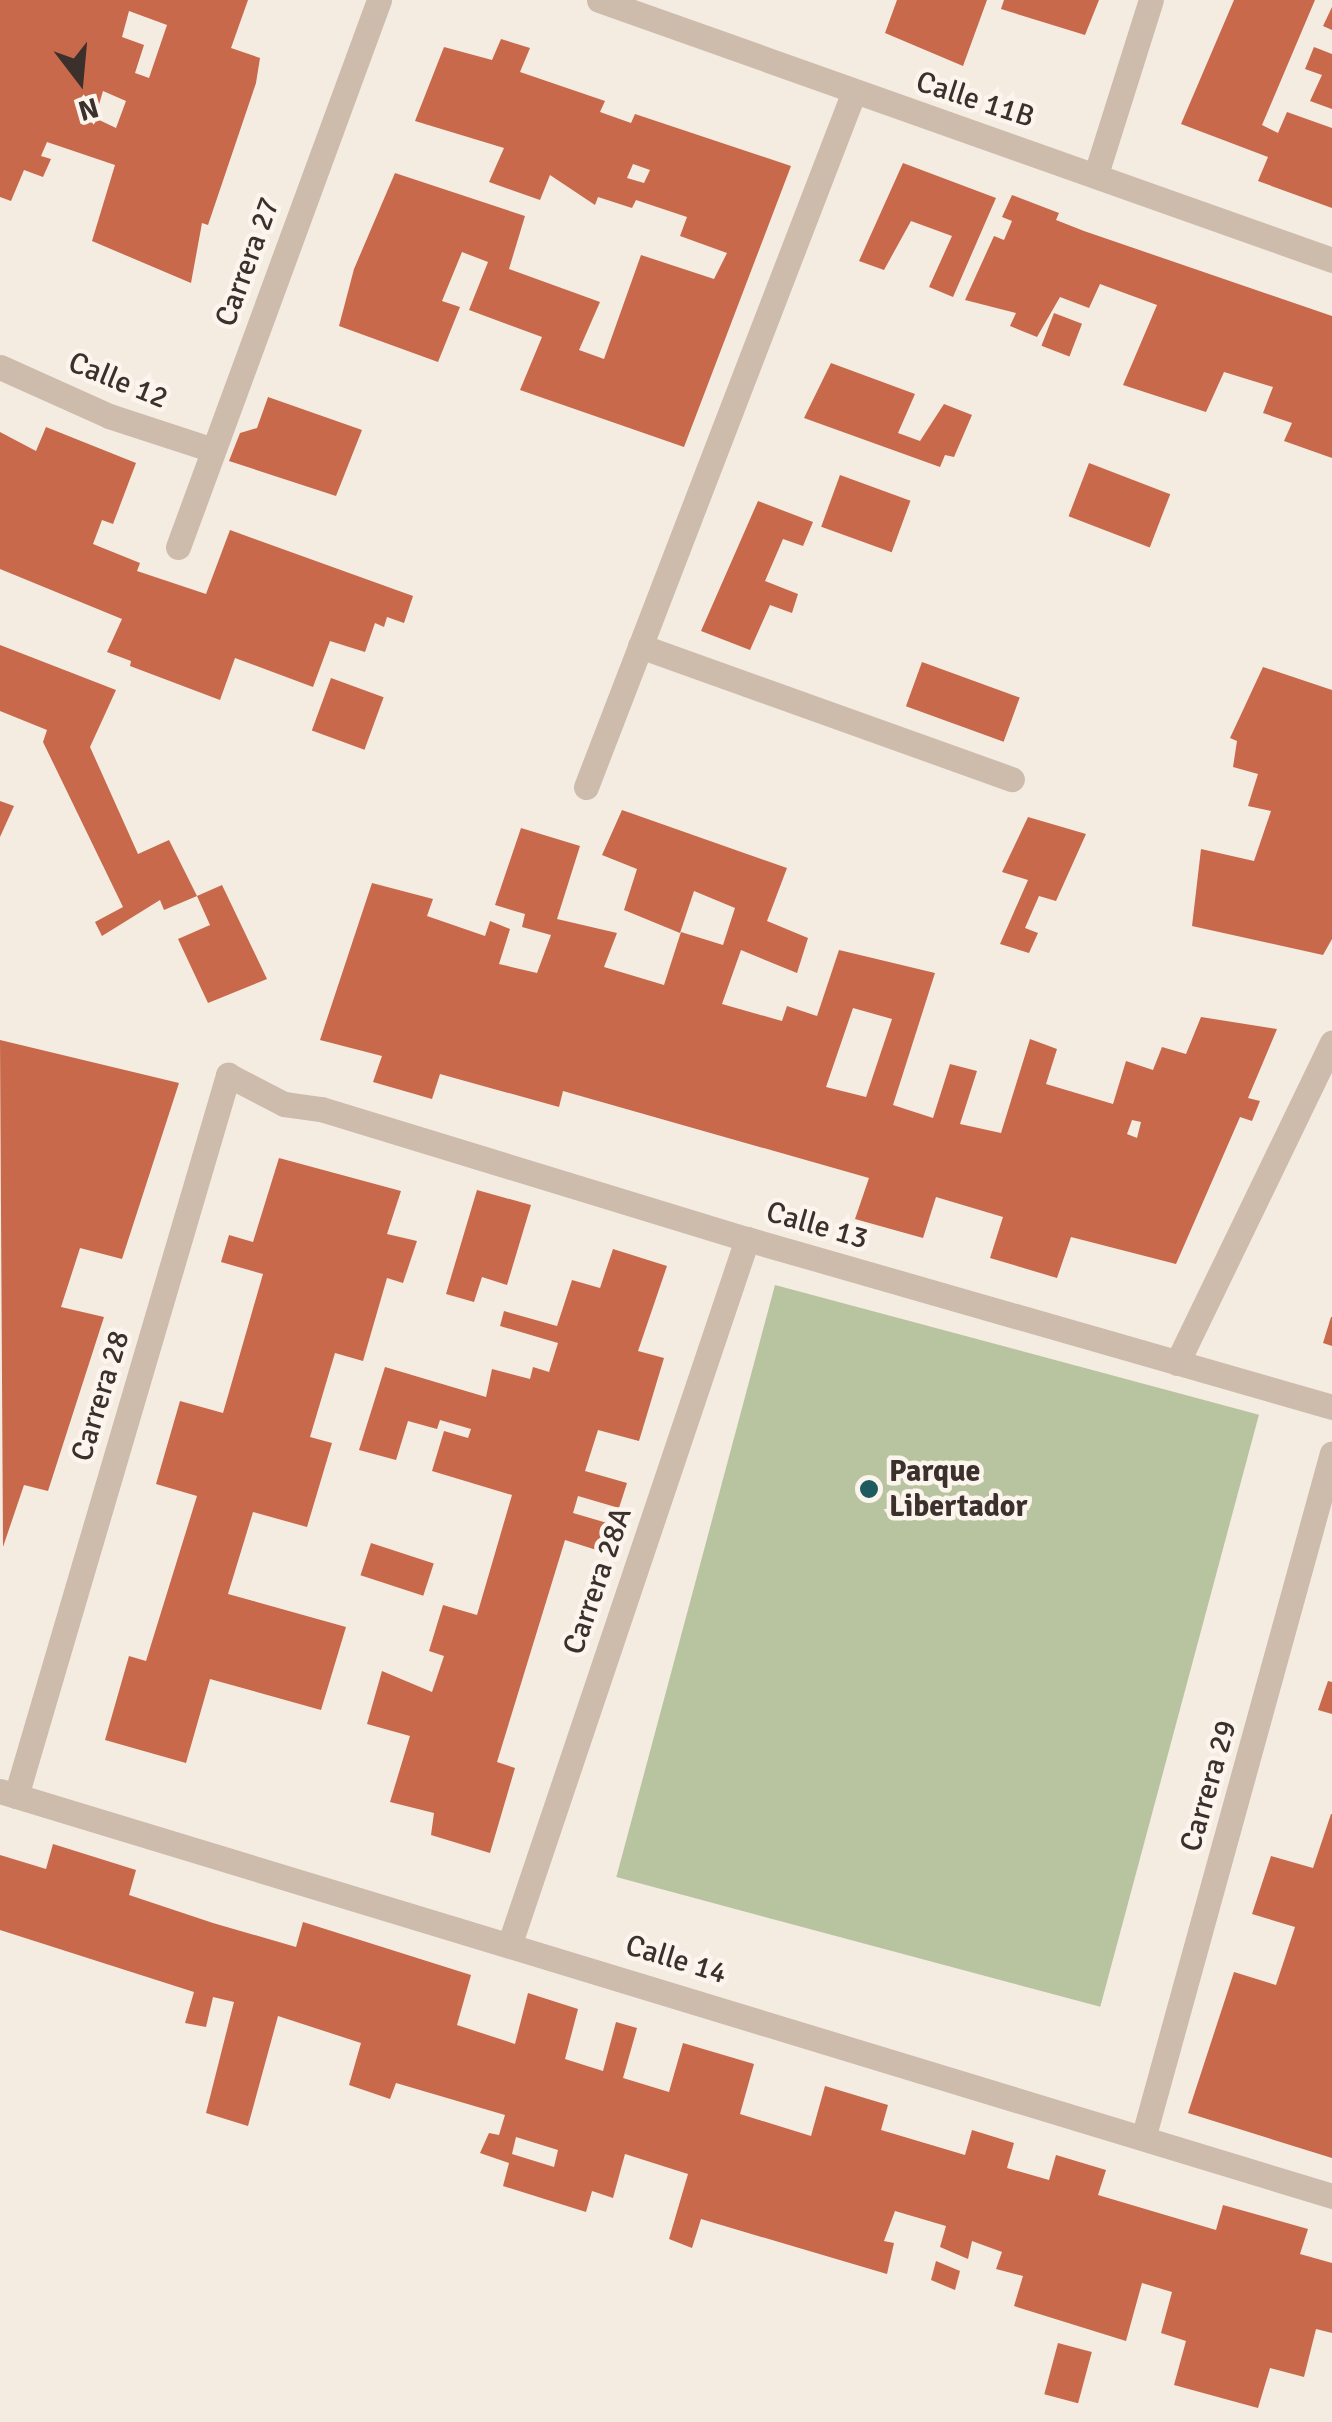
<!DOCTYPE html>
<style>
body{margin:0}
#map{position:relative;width:1332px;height:2422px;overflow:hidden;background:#f4ebe1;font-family:Signika,sans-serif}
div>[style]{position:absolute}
.green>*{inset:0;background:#b8c4a0;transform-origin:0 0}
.building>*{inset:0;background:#c8694b;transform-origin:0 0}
.minor>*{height:25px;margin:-12.5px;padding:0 12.5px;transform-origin:12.5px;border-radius:12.5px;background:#cdbbac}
.dots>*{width:28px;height:28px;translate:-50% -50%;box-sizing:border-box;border:5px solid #fbf5ee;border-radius:50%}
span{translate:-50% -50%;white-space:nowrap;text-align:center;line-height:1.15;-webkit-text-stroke:9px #fbf5ee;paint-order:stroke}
.street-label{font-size:30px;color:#3b302b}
.poi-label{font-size:30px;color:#3b302b;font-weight:700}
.left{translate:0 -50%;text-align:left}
.north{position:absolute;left:30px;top:30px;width:100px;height:100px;-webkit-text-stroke:8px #fbf5ee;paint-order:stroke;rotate:164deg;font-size:28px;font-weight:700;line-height:40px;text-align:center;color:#3b302b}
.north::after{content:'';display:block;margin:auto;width:35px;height:45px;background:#3b302b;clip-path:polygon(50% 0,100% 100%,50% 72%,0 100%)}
</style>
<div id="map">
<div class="green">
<i style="left:775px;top:1285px;width:501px;height:613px;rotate:15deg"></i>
</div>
<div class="building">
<i style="clip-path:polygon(evenodd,0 0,248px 0,231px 48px,260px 58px,256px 83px,208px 225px,202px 223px,191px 283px,92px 241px,115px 165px,47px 142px,41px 156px,51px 159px,43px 177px,24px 170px,11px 201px,0 197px,0 0,129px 11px,167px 25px,149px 78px,135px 73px,144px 45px,122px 37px,129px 11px,0 0,103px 91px,126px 101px,116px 128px,95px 118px,103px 91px)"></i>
<i style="clip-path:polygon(897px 0,987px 0,963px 66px,885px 33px)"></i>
<i style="clip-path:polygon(1004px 0,1099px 0,1085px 35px,1001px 9px)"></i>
<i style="clip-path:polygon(1234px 0,1315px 0,1262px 125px,1278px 133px,1287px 112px,1332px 128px,1332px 208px,1258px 181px,1268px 157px,1181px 124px)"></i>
<i style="clip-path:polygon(1332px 7px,1332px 30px,1323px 26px)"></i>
<i style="clip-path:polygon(evenodd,501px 39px,530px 48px,520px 72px,605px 101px,600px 112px,631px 123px,635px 114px,791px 166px,684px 447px,520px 390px,542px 337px,469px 310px,488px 262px,462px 252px,442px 301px,460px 307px,438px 362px,339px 326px,354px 269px,395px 173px,525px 216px,509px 269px,600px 302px,579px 350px,604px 359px,641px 255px,714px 279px,727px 253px,680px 236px,687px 217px,636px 200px,632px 208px,598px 197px,595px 205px,550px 175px,540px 200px,489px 182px,504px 148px,415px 121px,444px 47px,492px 60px,501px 39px,633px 164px,650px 170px,644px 183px,627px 178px,633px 164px)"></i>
<i style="clip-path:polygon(1314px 47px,1332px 54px,1332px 109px,1310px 101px,1322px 75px,1305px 69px)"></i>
<i style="clip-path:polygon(903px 163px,996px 198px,953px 297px,929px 287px,952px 236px,911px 221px,884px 270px,859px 261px)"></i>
<i style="clip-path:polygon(1012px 195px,1059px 213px,1056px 220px,1084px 231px,1332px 316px,1332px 458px,1284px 441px,1292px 423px,1263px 413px,1273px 387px,1224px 372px,1206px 412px,1123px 385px,1157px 305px,1100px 284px,1089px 308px,1060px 297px,1037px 337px,1010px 326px,1016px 313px,965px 300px,994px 236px,1004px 240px,1012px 221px,1002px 217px)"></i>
<i style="left:1054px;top:313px;width:30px;height:35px;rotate:21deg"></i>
<i style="clip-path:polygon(831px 363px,915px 394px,898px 433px,920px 441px,944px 404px,972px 415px,954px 457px,945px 455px,940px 467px,804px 418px)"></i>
<i style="clip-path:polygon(268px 397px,362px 430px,336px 496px,229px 461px,240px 433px,257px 428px)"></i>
<i style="clip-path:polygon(46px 427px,136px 463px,113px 524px,102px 520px,93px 544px,140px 563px,137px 571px,206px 594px,230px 530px,413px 596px,404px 623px,387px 617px,384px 627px,375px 623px,365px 652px,330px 641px,313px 687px,235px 658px,220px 700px,130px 666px,131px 661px,107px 652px,122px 619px,0 569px,0 432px,36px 451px)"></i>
<i style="left:1089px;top:463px;width:87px;height:57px;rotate:21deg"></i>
<i style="left:840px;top:475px;width:75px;height:55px;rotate:20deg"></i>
<i style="clip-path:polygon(758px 501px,813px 522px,803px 546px,783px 539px,765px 581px,798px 594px,792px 613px,770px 605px,750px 650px,701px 631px)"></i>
<i style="clip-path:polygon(0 645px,116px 690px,90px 747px,138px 854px,169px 840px,197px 896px,164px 910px,160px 900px,102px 936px,95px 922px,123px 907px,43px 742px,47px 730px,0 711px)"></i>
<i style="left:922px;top:662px;width:104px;height:47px;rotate:20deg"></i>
<i style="clip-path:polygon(1263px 667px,1332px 690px,1332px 939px,1323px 955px,1192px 926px,1201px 849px,1254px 861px,1271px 811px,1248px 806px,1258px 774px,1233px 767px,1237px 741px,1230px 738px)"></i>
<i style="left:331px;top:678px;width:56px;height:56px;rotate:20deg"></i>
<i style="clip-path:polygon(0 801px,14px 806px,0 837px)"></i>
<i style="clip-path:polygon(evenodd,622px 810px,787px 868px,767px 921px,808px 938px,797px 973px,741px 950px,722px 1004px,782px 1021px,787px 1006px,817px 1016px,839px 950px,935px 973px,893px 1105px,933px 1118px,950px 1064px,977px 1071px,960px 1124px,1001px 1133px,1030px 1039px,1057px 1049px,1046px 1084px,1113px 1104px,1126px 1061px,1153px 1070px,1162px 1047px,1186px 1054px,1201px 1017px,1277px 1029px,1248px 1098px,1260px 1101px,1252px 1121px,1240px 1117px,1176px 1264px,1071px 1237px,1057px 1278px,990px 1258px,1003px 1217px,936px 1197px,923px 1238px,855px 1219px,869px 1178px,563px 1091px,559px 1107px,440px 1074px,432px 1099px,373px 1082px,382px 1056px,320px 1040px,372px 883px,433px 899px,427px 916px,485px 936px,490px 921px,510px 929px,499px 964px,537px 973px,551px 935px,522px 927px,525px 914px,495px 905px,521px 828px,580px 846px,557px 919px,617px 933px,604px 967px,664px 985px,681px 932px,723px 945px,735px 908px,694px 891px,680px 933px,624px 910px,637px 869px,602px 855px,622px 810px,853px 1008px,892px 1019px,866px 1097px,826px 1087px,853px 1008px,622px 810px,1132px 1120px,1141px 1122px,1137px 1138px,1127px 1134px,1132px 1120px)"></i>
<i style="clip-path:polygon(1028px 817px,1086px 834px,1056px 901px,1039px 896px,1025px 928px,1038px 933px,1029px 953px,1000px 944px,1028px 880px,1002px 872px)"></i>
<i style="clip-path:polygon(222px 885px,267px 979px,208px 1003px,178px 939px,210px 925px,197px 896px)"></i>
<i style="clip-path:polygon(0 1040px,179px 1083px,122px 1259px,80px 1248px,61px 1307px,104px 1317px,48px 1491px,24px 1485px,3px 1547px)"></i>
<i style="clip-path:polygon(279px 1158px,401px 1191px,387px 1234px,417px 1241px,403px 1283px,387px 1278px,363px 1361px,335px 1353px,310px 1437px,332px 1443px,307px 1527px,253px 1512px,228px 1594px,346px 1627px,321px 1710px,210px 1679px,186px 1763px,105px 1740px,129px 1656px,146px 1661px,197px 1496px,156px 1484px,180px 1401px,223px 1413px,263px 1274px,221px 1262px,229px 1235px,253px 1242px)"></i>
<i style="clip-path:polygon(477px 1190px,531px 1205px,507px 1285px,482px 1277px,474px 1302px,446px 1294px)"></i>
<i style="clip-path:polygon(613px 1249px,667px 1266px,638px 1351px,664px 1358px,639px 1441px,598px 1430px,585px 1471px,627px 1483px,619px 1508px,578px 1496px,573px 1513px,614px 1525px,606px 1553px,565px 1540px,497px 1762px,515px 1768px,490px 1853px,431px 1835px,434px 1813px,390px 1802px,410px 1736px,367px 1724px,382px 1671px,432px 1692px,444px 1656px,429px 1651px,443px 1605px,477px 1615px,512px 1495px,432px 1471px,444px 1431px,468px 1438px,471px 1429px,440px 1420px,437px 1429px,408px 1421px,396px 1460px,359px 1450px,385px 1367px,486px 1397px,492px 1369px,530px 1379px,533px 1367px,549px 1372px,558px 1343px,500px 1326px,504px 1311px,557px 1326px,572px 1280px,600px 1288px)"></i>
<i style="clip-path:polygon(1331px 1317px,1332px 1317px,1332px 1346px,1323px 1343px)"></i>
<i style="left:371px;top:1543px;width:66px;height:34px;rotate:18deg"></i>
<i style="clip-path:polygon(1328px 1681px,1332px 1682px,1332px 1714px,1318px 1710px)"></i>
<i style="clip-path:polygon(1331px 1814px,1332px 1814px,1332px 2158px,1188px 2113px,1234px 1972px,1276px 1985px,1295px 1927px,1252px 1914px,1271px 1856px,1313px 1868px)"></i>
<i style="clip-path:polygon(evenodd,53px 1844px,136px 1870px,129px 1895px,213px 1923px,296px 1947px,303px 1922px,471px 1975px,457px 2025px,515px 2044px,528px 1993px,578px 2009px,565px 2059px,603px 2071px,616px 2022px,637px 2028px,623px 2078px,669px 2092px,683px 2043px,754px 2064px,740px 2114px,811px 2136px,825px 2086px,888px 2105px,881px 2130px,965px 2155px,972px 2130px,1014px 2143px,1007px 2168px,1049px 2180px,1056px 2155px,1106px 2170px,1098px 2195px,1216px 2230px,1223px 2205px,1308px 2229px,1300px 2254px,1332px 2263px,1332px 2333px,1316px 2329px,1304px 2377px,1270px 2368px,1258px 2408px,1174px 2385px,1186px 2341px,1161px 2333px,1172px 2292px,1142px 2283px,1126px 2341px,1014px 2306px,1023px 2276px,996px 2269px,1002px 2252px,972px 2241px,968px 2259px,940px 2247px,946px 2226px,895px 2211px,884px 2241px,894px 2243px,887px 2274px,701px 2219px,692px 2248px,669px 2239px,688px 2174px,625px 2154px,613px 2198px,592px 2191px,586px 2212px,503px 2186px,509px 2163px,480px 2153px,489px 2133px,499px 2135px,505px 2115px,396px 2083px,390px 2099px,349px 2085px,361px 2043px,278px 2016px,248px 2126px,206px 2113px,234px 2002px,213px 1997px,206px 2027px,185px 2023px,194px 1992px,0 1930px,0 1855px,46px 1869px,53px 1844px,516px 2137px,558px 2150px,554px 2167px,512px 2154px,516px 2137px)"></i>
<i style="clip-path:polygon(936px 2261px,960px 2271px,955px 2290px,931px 2280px)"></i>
<i style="left:1058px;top:2343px;width:35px;height:53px;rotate:15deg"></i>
</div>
<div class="minor">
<i style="left:599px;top:0;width:778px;rotate:19.53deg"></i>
<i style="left:1096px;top:174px;width:182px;rotate:-72.5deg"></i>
<i style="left:0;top:367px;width:120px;rotate:24.2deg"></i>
<i style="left:109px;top:416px;width:109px;rotate:18.1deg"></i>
<i style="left:178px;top:547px;width:583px;rotate:-69.82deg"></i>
<i style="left:640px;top:646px;width:395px;rotate:19.7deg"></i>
<i style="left:586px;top:787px;width:743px;rotate:-68.93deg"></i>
<i style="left:1177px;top:1363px;width:356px;rotate:-64.2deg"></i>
<i style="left:0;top:1791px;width:1392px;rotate:16.91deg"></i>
<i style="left:16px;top:1796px;width:752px;rotate:-73.61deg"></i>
<i style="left:228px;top:1075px;width:63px;rotate:27.4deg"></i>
<i style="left:284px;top:1104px;width:37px;rotate:8deg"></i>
<i style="left:321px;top:1109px;width:445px;rotate:17deg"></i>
<i style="left:747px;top:1239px;width:609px;rotate:16.02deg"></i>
<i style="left:510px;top:1943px;width:743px;rotate:-71.39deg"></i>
<i style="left:1144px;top:2135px;width:707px;rotate:-74.59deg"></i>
</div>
<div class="dots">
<i style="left:869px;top:1489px;background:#1f5a5e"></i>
</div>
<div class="street-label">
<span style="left:975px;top:100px;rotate:18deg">Calle 11B</span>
<span style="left:248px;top:262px;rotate:-70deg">Carrera 27</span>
<span style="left:118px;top:381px;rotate:22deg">Calle 12</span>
<span style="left:817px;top:1226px;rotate:16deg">Calle 13</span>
<span style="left:101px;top:1396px;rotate:-73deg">Carrera 28</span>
<span style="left:598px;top:1581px;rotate:-71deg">Carrera 28A</span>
<span style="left:1209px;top:1786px;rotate:-74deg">Carrera 29</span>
<span style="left:676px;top:1960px;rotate:17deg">Calle 14</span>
</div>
<div class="poi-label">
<span class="left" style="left:889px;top:1489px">Parque<br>Libertador</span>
</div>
<div class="north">N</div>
</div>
